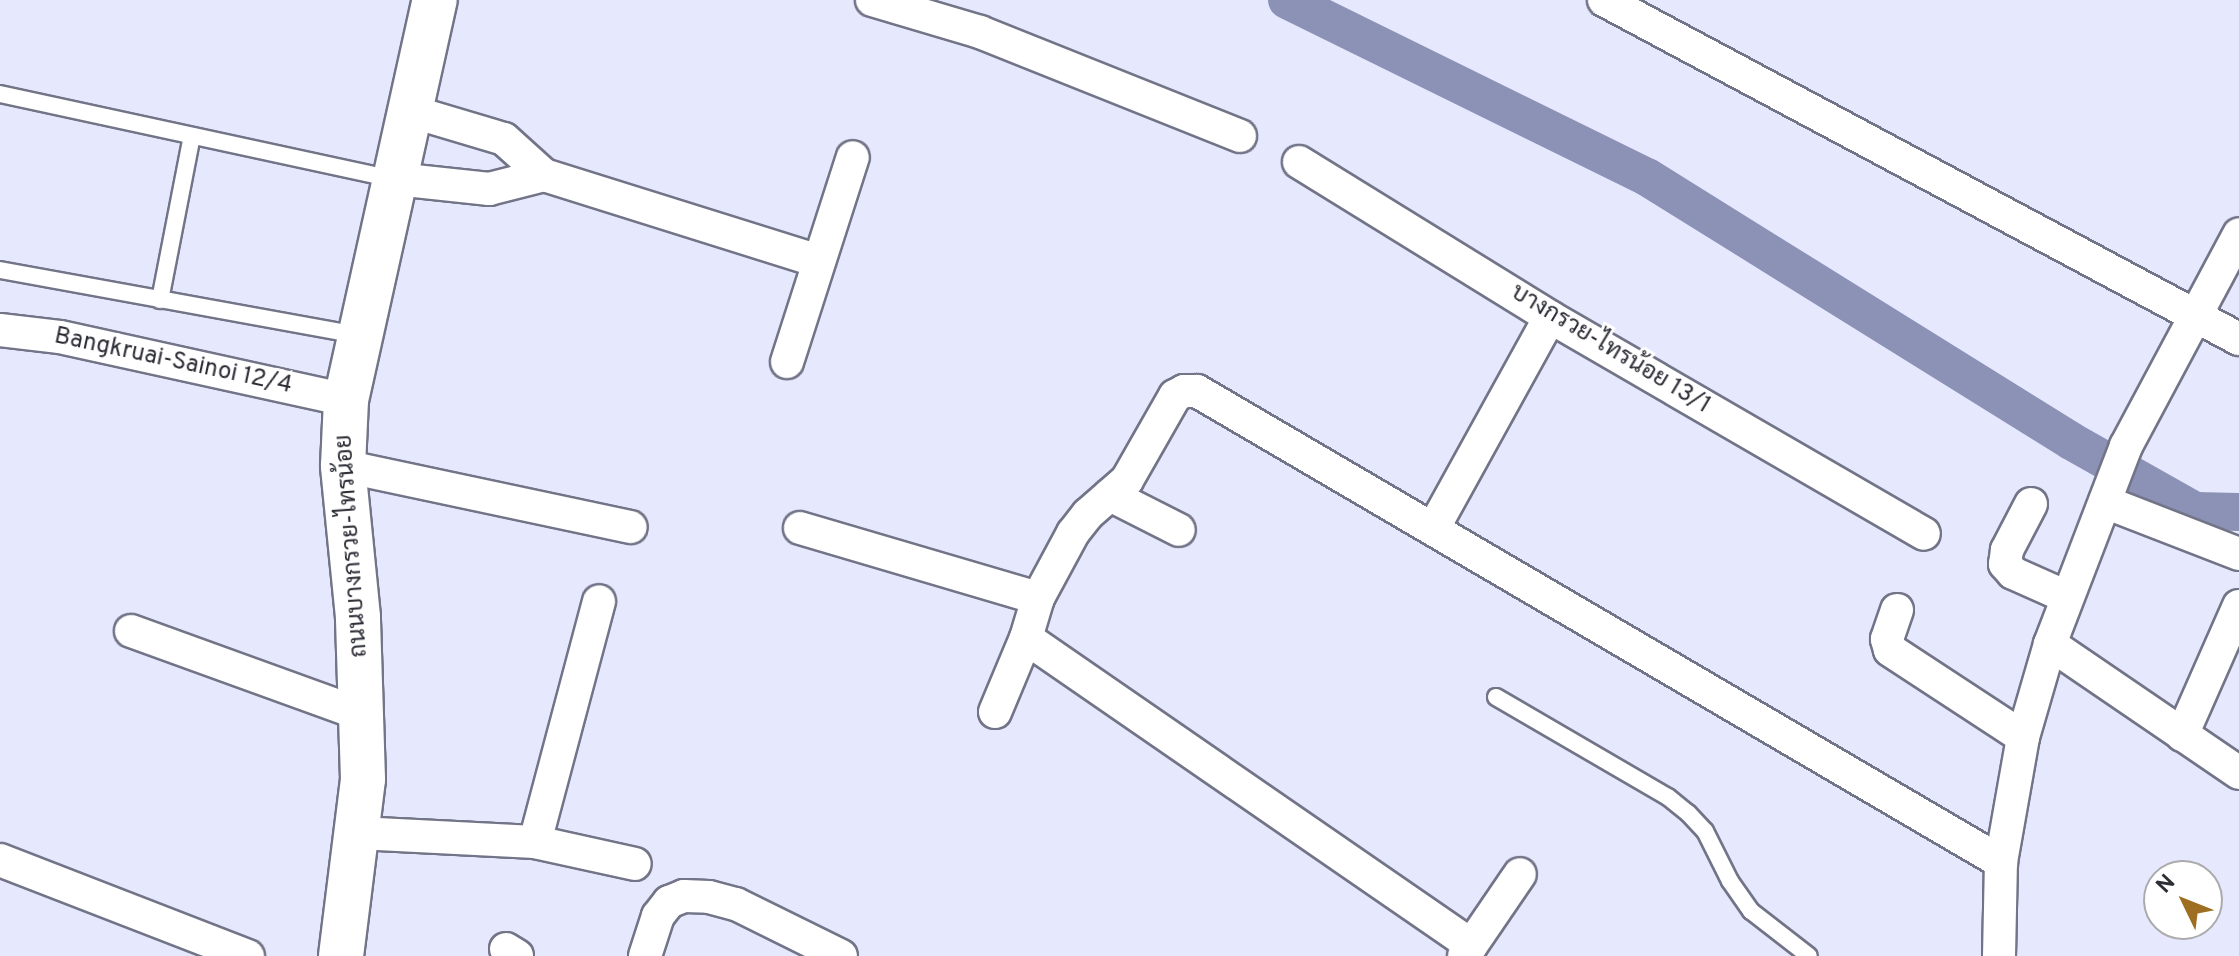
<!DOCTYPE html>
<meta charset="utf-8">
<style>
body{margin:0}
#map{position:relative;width:2239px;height:956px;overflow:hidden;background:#e6e9fe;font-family:Overpass,Sarabun,sans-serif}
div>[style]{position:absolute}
.canal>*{height:38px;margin:-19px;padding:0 19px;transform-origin:19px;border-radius:19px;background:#8c91b6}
.roads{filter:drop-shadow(2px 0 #727487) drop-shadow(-2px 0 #727487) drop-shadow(0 2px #727487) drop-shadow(0 -2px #727487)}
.lane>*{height:16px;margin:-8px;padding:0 8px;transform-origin:8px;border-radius:8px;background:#fff}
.street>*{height:32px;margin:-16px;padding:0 16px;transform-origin:16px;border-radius:16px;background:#fff}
.secondary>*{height:44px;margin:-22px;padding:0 22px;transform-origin:22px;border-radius:22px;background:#fff}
span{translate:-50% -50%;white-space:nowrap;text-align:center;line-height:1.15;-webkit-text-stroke:6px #fff;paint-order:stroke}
.street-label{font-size:24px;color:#2c2d35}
.north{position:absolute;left:2143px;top:860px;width:80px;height:80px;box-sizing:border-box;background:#fff;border:2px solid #ababae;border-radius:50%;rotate:313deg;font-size:22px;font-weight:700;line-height:32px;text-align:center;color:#2c2d35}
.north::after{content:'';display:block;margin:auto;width:28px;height:36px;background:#9e6f22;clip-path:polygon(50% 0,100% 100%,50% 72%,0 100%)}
</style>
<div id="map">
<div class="canal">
<i style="left:1287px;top:0;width:401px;rotate:26.2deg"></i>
<i style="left:1647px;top:177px;width:499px;rotate:31.9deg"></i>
<i style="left:2071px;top:441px;width:142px;rotate:29.4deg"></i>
<i style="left:2195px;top:511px;width:44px;rotate:1.3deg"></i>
</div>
<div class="roads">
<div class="lane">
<i style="left:0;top:94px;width:402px;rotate:12.2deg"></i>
<i style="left:0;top:270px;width:364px;rotate:10.3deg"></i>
<i style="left:160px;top:300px;width:167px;rotate:-79deg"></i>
<i style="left:1496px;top:697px;width:199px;rotate:30.2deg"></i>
<i style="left:1668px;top:797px;width:26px;rotate:39deg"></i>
<i style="left:1688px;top:813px;width:25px;rotate:47deg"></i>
<i style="left:1705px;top:831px;width:56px;rotate:63.4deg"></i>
<i style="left:1730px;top:881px;width:37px;rotate:55deg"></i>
<i style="left:1751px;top:911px;width:73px;rotate:37.8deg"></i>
</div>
<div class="street">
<i style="left:872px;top:0;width:113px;rotate:16.5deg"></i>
<i style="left:980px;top:32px;width:280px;rotate:21.8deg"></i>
<i style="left:1604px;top:0;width:720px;rotate:28.1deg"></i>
<i style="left:410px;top:111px;width:98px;rotate:16.6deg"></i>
<i style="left:504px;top:139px;width:54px;rotate:42deg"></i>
<i style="left:544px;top:175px;width:288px;rotate:17.4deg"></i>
<i style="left:1299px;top:162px;width:295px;rotate:31.7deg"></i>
<i style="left:1550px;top:317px;width:432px;rotate:30.1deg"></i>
<i style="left:396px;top:179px;width:94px;rotate:6.1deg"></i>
<i style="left:489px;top:189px;width:57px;rotate:-14.3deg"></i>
<i style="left:0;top:330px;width:60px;rotate:6.7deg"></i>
<i style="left:60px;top:337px;width:293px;rotate:12.4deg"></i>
<i style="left:787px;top:362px;width:215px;rotate:-72.2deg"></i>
<i style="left:343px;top:466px;width:294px;rotate:12deg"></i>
<i style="left:1110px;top:495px;width:77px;rotate:26.9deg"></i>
<i style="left:2105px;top:502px;width:144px;rotate:21.2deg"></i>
<i style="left:2031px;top:504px;width:52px;rotate:117.6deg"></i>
<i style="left:2007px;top:550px;width:14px;rotate:98deg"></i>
<i style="left:2005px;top:564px;width:12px;rotate:48deg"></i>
<i style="left:2013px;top:573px;width:59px;rotate:24deg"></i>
<i style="left:800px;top:528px;width:248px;rotate:16.4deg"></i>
<i style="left:1433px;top:529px;width:242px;rotate:-61.1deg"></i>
<i style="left:1897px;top:610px;width:31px;rotate:109deg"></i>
<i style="left:1887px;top:639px;width:11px;rotate:75deg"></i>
<i style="left:1890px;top:650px;width:159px;rotate:33.2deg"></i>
<i style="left:131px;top:631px;width:247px;rotate:19.9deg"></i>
<i style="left:1026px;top:638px;width:541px;rotate:34.6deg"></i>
<i style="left:2050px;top:644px;width:229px;rotate:34.3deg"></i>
<i style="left:995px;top:712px;width:80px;rotate:-67.3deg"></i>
<i style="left:1026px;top:638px;width:42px;rotate:-73.3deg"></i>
<i style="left:1038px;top:598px;width:74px;rotate:-61.7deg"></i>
<i style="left:1073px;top:533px;width:24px;rotate:-52deg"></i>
<i style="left:1088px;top:514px;width:52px;rotate:-41.1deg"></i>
<i style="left:1127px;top:480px;width:97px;rotate:-60.3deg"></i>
<i style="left:1175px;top:396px;width:10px;rotate:-29deg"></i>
<i style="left:1184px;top:391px;width:13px"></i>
<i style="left:1197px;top:391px;width:932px;rotate:30.36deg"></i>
<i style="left:2182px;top:735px;width:141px;rotate:-66.2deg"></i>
<i style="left:358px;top:833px;width:177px;rotate:2.9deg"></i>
<i style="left:535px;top:842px;width:102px;rotate:12.4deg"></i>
<i style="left:535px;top:842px;width:249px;rotate:-75.1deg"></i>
<i style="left:0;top:860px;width:266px;rotate:21.2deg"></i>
<i style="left:506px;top:949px;width:13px;rotate:32deg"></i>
<i style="left:645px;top:956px;width:42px;rotate:-72deg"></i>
<i style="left:658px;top:916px;width:18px;rotate:-52deg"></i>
<i style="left:669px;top:902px;width:16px;rotate:-22deg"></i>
<i style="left:684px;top:896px;width:25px;rotate:2deg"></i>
<i style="left:709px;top:897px;width:28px;rotate:15deg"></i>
<i style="left:736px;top:904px;width:117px;rotate:26.3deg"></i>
<i style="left:1464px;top:956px;width:99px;rotate:-55.7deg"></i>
<i style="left:1999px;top:956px;width:94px;rotate:-88.8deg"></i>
<i style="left:2001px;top:862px;width:127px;rotate:-80deg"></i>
<i style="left:2023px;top:737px;width:97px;rotate:-73.8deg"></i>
<i style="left:2050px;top:644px;width:212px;rotate:-69deg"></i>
<i style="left:2126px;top:446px;width:240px;rotate:-61.9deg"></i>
</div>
<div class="secondary">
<i style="left:341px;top:956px;width:178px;rotate:-82.9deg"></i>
<i style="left:363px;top:779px;width:162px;rotate:-91.8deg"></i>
<i style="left:358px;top:617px;width:152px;rotate:-95.7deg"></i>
<i style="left:343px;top:466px;width:66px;rotate:-87.4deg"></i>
<i style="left:346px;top:400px;width:410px;rotate:-77.5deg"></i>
</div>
</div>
<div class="street-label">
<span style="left:1610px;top:350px;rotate:31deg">บางกรวย-ไทรน้อย 13/1</span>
<span style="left:173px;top:362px;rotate:12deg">Bangkruai-Sainoi 12/4</span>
<span style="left:353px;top:546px;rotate:-94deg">ถนนบางกรวย-ไทรน้อย</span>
</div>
<div class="north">N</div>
</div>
